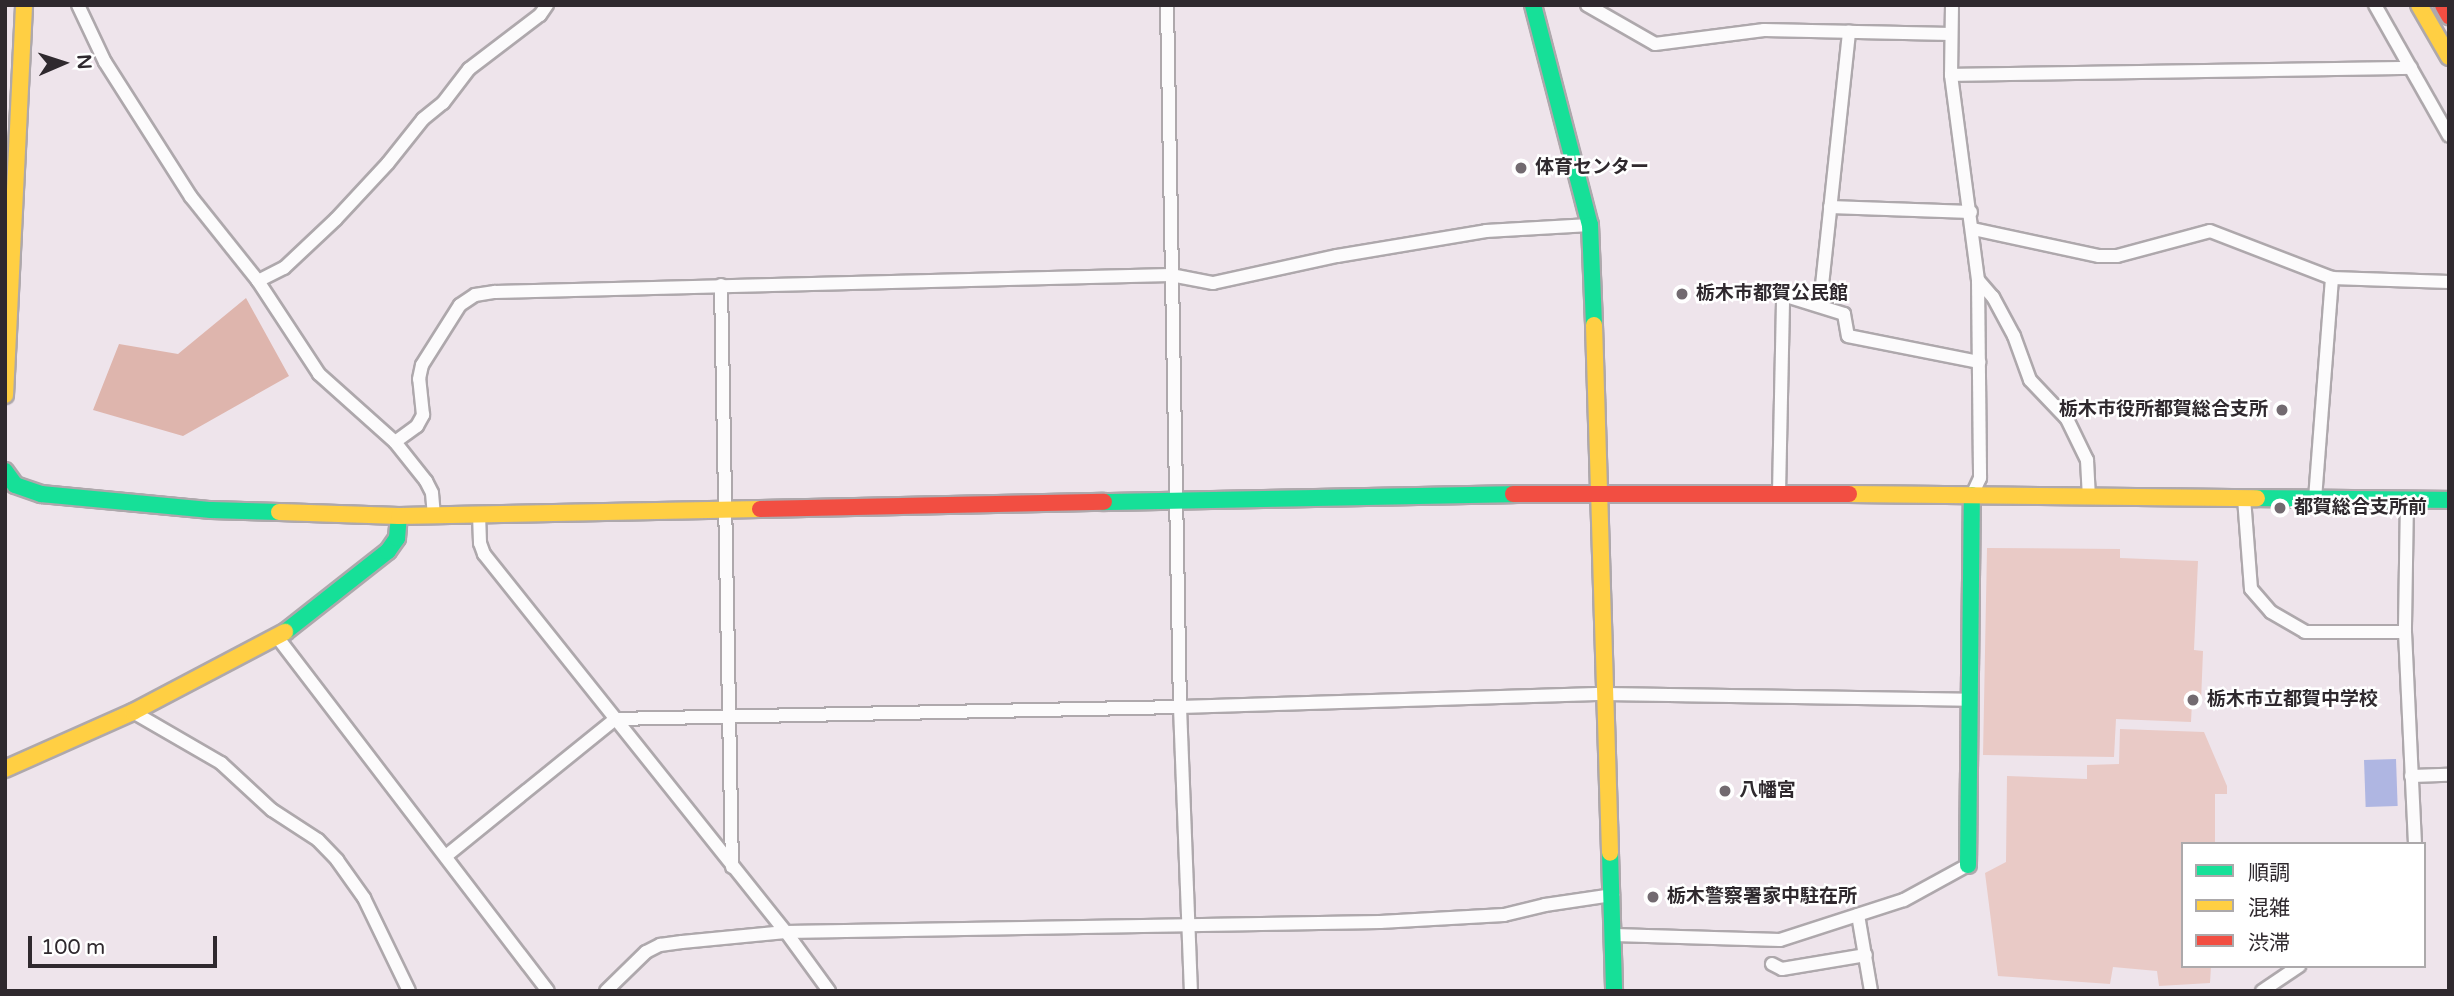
<!DOCTYPE html>
<meta charset="utf-8">
<style>
body{margin:0}
#map{position:relative;width:2454px;height:996px;overflow:hidden;background:#eee4eb;font-family:"Varela Round","Noto Sans JP",sans-serif}
div>[style]{position:absolute}
.green>*{inset:0;background:#e9cac6}
.forest>*{inset:0;background:#deb5ad}
.water>*{inset:0;background:#afb6e2;transform-origin:0 0}
.roads{filter:drop-shadow(2px 0 #aea8ac) drop-shadow(-2px 0 #aea8ac) drop-shadow(0 2px #aea8ac) drop-shadow(0 -2px #aea8ac)}
.street>*{height:12px;margin:-6px;padding:0 6px;transform-origin:6px;border-radius:6px;background:#fcfbfc}
.fast>*{height:16px;margin:-8px;padding:0 8px;transform-origin:8px;border-radius:8px;background:#16e098}
.slow>*{height:16px;margin:-8px;padding:0 8px;transform-origin:8px;border-radius:8px;background:#ffcf43}
.jam>*{height:16px;margin:-8px;padding:0 8px;transform-origin:8px;border-radius:8px;background:#f24e42}
.dots>*{width:19px;height:19px;translate:-50% -50%;box-sizing:border-box;border:4px solid #fff;border-radius:50%}
span{translate:-50% -50%;white-space:nowrap;text-align:center;line-height:1.15;-webkit-text-stroke:5px #fff;paint-order:stroke}
.poi-label{font-size:19px;color:#2f292e;font-weight:700}
.left{translate:0 -50%;text-align:left}
.right{translate:-100% -50%;text-align:right}
.frame{position:absolute;inset:0;border:7px solid #2f292e;pointer-events:none}
.legend{position:absolute;left:2181px;top:842px;width:245px;height:126px;box-sizing:border-box;background:#fff;border:2px solid #aca9ab;margin:0;padding:9px 12px;list-style:none;font-size:21px;color:#2f292e}
.legend li{display:flex;align-items:center;gap:14px;height:35px}
.legend b{width:35px;border:2px solid #aca9ab}
.north{position:absolute;left:28px;top:28px;width:70px;height:70px;-webkit-text-stroke:5px #fff;paint-order:stroke;rotate:87deg;font-size:19px;font-weight:700;line-height:28px;text-align:center;color:#2f292e}
.north::after{content:'';display:block;margin:auto;width:24px;height:32px;background:#2f292e;clip-path:polygon(50% 0,100% 100%,50% 72%,0 100%)}
.scale{position:absolute;left:28px;top:936px;width:189px;height:32px;box-sizing:border-box;border:4px solid #2f292e;border-top:0;padding-left:9px;font-size:21px;line-height:24px;white-space:nowrap;color:#2f292e;-webkit-text-stroke:5px #fff;paint-order:stroke}
</style>
<div id="map">
<div class="green">
<i style="clip-path:polygon(1987px 548px,2120px 549px,2120px 558px,2198px 561px,2194px 650px,2203px 651px,2201px 702px,2192px 702px,2191px 722px,2116px 719px,2114px 757px,1983px 755px)"></i>
<i style="clip-path:polygon(2120px 729px,2204px 732px,2227px 786px,2227px 794px,2215px 794px,2215px 844px,2183px 844px,2183px 966px,2211px 966px,2210px 983px,2159px 986px,2157px 971px,2113px 967px,2110px 984px,1998px 976px,1985px 873px,2006px 862px,2007px 776px,2087px 779px,2087px 765px,2119px 764px)"></i>
</div>
<div class="forest">
<i style="clip-path:polygon(246px 298px,289px 376px,183px 436px,93px 410px,119px 344px,178px 354px)"></i>
</div>
<div class="water">
<i style="left:2396px;top:759px;width:47px;height:32px;rotate:88deg"></i>
</div>
<div class="roads">
<div class="street">
<i style="left:78px;top:5px;width:63px;rotate:64.7deg"></i>
<i style="left:105px;top:62px;width:160px;rotate:57.5deg"></i>
<i style="left:191px;top:197px;width:107px;rotate:51.4deg"></i>
<i style="left:258px;top:281px;width:111px;rotate:56.7deg"></i>
<i style="left:319px;top:374px;width:102px;rotate:41.8deg"></i>
<i style="left:395px;top:442px;width:50px;rotate:51.5deg"></i>
<i style="left:426px;top:481px;width:13px;rotate:63deg"></i>
<i style="left:432px;top:493px;width:21px;rotate:85deg"></i>
<i style="left:1167px;top:5px;width:702px;rotate:88.94deg"></i>
<i style="left:1180px;top:707px;width:284px;rotate:87.8deg"></i>
<i style="left:1587px;top:5px;width:78px;rotate:29.8deg"></i>
<i style="left:1655px;top:44px;width:110px;rotate:-7.3deg"></i>
<i style="left:1764px;top:30px;width:187px;rotate:1.2deg"></i>
<i style="left:1952px;top:5px;width:70px;rotate:90.8deg"></i>
<i style="left:1951px;top:75px;width:207px;rotate:82.5deg"></i>
<i style="left:1978px;top:280px;width:198px;rotate:89.4deg"></i>
<i style="left:1980px;top:478px;width:19px;rotate:115deg"></i>
<i style="left:2375px;top:5px;width:150px;rotate:60.5deg"></i>
<i style="left:1951px;top:75px;width:460px;rotate:-0.9deg"></i>
<i style="left:1830px;top:207px;width:141px;rotate:2deg"></i>
<i style="left:1973px;top:229px;width:129px;rotate:12.1deg"></i>
<i style="left:2099px;top:256px;width:18px"></i>
<i style="left:2117px;top:256px;width:96px;rotate:-15deg"></i>
<i style="left:2210px;top:231px;width:131px;rotate:21.1deg"></i>
<i style="left:2332px;top:278px;width:117px;rotate:2deg"></i>
<i style="left:1978px;top:280px;width:23px;rotate:49deg"></i>
<i style="left:1993px;top:297px;width:44px;rotate:61.7deg"></i>
<i style="left:2014px;top:336px;width:47px;rotate:70deg"></i>
<i style="left:2030px;top:380px;width:54px;rotate:46.5deg"></i>
<i style="left:2067px;top:419px;width:46px;rotate:64deg"></i>
<i style="left:2087px;top:460px;width:37px;rotate:87deg"></i>
<i style="left:258px;top:281px;width:29px;rotate:-27deg"></i>
<i style="left:284px;top:268px;width:71px;rotate:-43.3deg"></i>
<i style="left:336px;top:219px;width:76px;rotate:-47.1deg"></i>
<i style="left:388px;top:163px;width:56px;rotate:-51.5deg"></i>
<i style="left:423px;top:119px;width:26px;rotate:-39deg"></i>
<i style="left:443px;top:103px;width:43px;rotate:-52.6deg"></i>
<i style="left:469px;top:69px;width:89px;rotate:-37.3deg"></i>
<i style="left:540px;top:15px;width:12px;rotate:-55deg"></i>
<i style="left:721px;top:285px;width:582px;rotate:88.92deg"></i>
<i style="left:1820px;top:304px;width:274px;rotate:-83.9deg"></i>
<i style="left:395px;top:442px;width:27px;rotate:-36deg"></i>
<i style="left:417px;top:426px;width:13px;rotate:-61deg"></i>
<i style="left:423px;top:415px;width:36px;rotate:-96deg"></i>
<i style="left:419px;top:379px;width:14px;rotate:-78deg"></i>
<i style="left:422px;top:365px;width:71px;rotate:-57.7deg"></i>
<i style="left:460px;top:305px;width:18px;rotate:-34deg"></i>
<i style="left:475px;top:295px;width:20px;rotate:-9deg"></i>
<i style="left:495px;top:292px;width:676px;rotate:-1.44deg"></i>
<i style="left:1171px;top:275px;width:43px;rotate:10.8deg"></i>
<i style="left:1213px;top:283px;width:127px;rotate:-12.3deg"></i>
<i style="left:1337px;top:256px;width:151px;rotate:-9.5deg"></i>
<i style="left:1486px;top:231px;width:104px;rotate:-3.3deg"></i>
<i style="left:1779px;top:493px;width:198px;rotate:-88.8deg"></i>
<i style="left:1783px;top:295px;width:64px;rotate:17.3deg"></i>
<i style="left:1844px;top:314px;width:22px;rotate:80deg"></i>
<i style="left:1848px;top:336px;width:134px;rotate:11.2deg"></i>
<i style="left:2244px;top:498px;width:91px;rotate:85.6deg"></i>
<i style="left:2251px;top:589px;width:30px;rotate:49deg"></i>
<i style="left:2271px;top:612px;width:39px;rotate:30deg"></i>
<i style="left:2305px;top:632px;width:100px"></i>
<i style="left:2315px;top:499px;width:222px;rotate:-85.6deg"></i>
<i style="left:2407px;top:499px;width:133px;rotate:90.9deg"></i>
<i style="left:2405px;top:632px;width:212px;rotate:87.3deg"></i>
<i style="left:479px;top:514px;width:29px;rotate:88deg"></i>
<i style="left:480px;top:543px;width:12px;rotate:70deg"></i>
<i style="left:484px;top:554px;width:484px;rotate:51.4deg"></i>
<i style="left:786px;top:932px;width:73px;rotate:53.9deg"></i>
<i style="left:278px;top:638px;width:444px;rotate:52.6deg"></i>
<i style="left:133px;top:712px;width:102px;rotate:30.1deg"></i>
<i style="left:221px;top:763px;width:69px;rotate:42.7deg"></i>
<i style="left:272px;top:810px;width:55px;rotate:33.1deg"></i>
<i style="left:318px;top:840px;width:28px;rotate:46deg"></i>
<i style="left:337px;top:860px;width:47px;rotate:54.6deg"></i>
<i style="left:364px;top:898px;width:103px;rotate:64.2deg"></i>
<i style="left:2411px;top:776px;width:38px;rotate:-2deg"></i>
<i style="left:446px;top:856px;width:218px;rotate:-39deg"></i>
<i style="left:615px;top:719px;width:565px;rotate:-1.22deg"></i>
<i style="left:1180px;top:707px;width:425px;rotate:-1.8deg"></i>
<i style="left:1605px;top:694px;width:364px;rotate:0.9deg"></i>
<i style="left:1858px;top:915px;width:77px;rotate:80.3deg"></i>
<i style="left:1614px;top:935px;width:166px;rotate:1.7deg"></i>
<i style="left:1780px;top:940px;width:130px;rotate:-17.9deg"></i>
<i style="left:1904px;top:900px;width:73px;rotate:-28.7deg"></i>
<i style="left:1772px;top:964px;width:11px;rotate:27deg"></i>
<i style="left:1782px;top:969px;width:85px;rotate:-9.5deg"></i>
<i style="left:606px;top:991px;width:56px;rotate:-44.3deg"></i>
<i style="left:646px;top:952px;width:16px;rotate:-27deg"></i>
<i style="left:660px;top:945px;width:22px;rotate:-8deg"></i>
<i style="left:682px;top:942px;width:104px;rotate:-5.5deg"></i>
<i style="left:786px;top:932px;width:594px;rotate:-0.96deg"></i>
<i style="left:1380px;top:922px;width:124px;rotate:-3.2deg"></i>
<i style="left:1504px;top:915px;width:42px;rotate:-13.7deg"></i>
<i style="left:1545px;top:905px;width:69px;rotate:-8.4deg"></i>
<i style="left:2262px;top:991px;width:45px;rotate:-34deg"></i>
</div>
<div class="fast">
<i style="left:1533px;top:5px;width:227px;rotate:75.5deg"></i>
<i style="left:1590px;top:225px;width:100px;rotate:87.7deg"></i>
<i style="left:5px;top:471px;width:17px;rotate:54deg"></i>
<i style="left:15px;top:485px;width:28px;rotate:19deg"></i>
<i style="left:41px;top:494px;width:171px;rotate:5.4deg"></i>
<i style="left:211px;top:510px;width:68px;rotate:1.7deg"></i>
<i style="left:2257px;top:498px;width:192px;rotate:0.6deg"></i>
<i style="left:1104px;top:502px;width:409px;rotate:-1.1deg"></i>
<i style="left:285px;top:632px;width:131px;rotate:-38.2deg"></i>
<i style="left:388px;top:551px;width:16px;rotate:-55deg"></i>
<i style="left:397px;top:538px;width:22px;rotate:-85deg"></i>
<i style="left:1610px;top:853px;width:138px;rotate:88.3deg"></i>
<i style="left:1968px;top:865px;width:370px;rotate:-89.4deg"></i>
</div>
<div class="slow">
<i style="left:2419px;top:5px;width:60px;rotate:60deg"></i>
<i style="left:1594px;top:325px;width:528px;rotate:88.26deg"></i>
<i style="left:5px;top:395px;width:390px;rotate:-87.2deg"></i>
<i style="left:1849px;top:494px;width:408px;rotate:0.6deg"></i>
<i style="left:279px;top:512px;width:120px;rotate:1.9deg"></i>
<i style="left:399px;top:516px;width:361px;rotate:-1.1deg"></i>
<i style="left:5px;top:769px;width:140px;rotate:-24deg"></i>
<i style="left:133px;top:712px;width:172px;rotate:-27.8deg"></i>
</div>
<div class="jam">
<i style="left:2443px;top:5px;width:13px;rotate:61deg"></i>
<i style="left:1513px;top:494px;width:336px"></i>
<i style="left:760px;top:509px;width:344px;rotate:-1.2deg"></i>
</div>
</div>
<div class="dots">
<i style="left:1521px;top:168px;background:#726a70"></i>
<i style="left:1682px;top:294px;background:#726a70"></i>
<i style="left:2282px;top:410px;background:#726a70"></i>
<i style="left:2280px;top:508px;background:#726a70"></i>
<i style="left:2193px;top:700px;background:#726a70"></i>
<i style="left:1725px;top:791px;background:#726a70"></i>
<i style="left:1653px;top:897px;background:#726a70"></i>
</div>
<div class="poi-label">
<span class="left" style="left:1535px;top:168px">体育センター</span>
<span class="left" style="left:1696px;top:294px">栃木市都賀公民館</span>
<span class="right" style="left:2268px;top:410px">栃木市役所都賀総合支所</span>
<span class="left" style="left:2294px;top:508px">都賀総合支所前</span>
<span class="left" style="left:2207px;top:700px">栃木市立都賀中学校</span>
<span class="left" style="left:1739px;top:791px">八幡宮</span>
<span class="left" style="left:1667px;top:897px">栃木警察署家中駐在所</span>
</div>
<div class="frame"></div>
<ul class="legend">
<li><b style="height:9px;background:#16e098"></b>順調</li>
<li><b style="height:9px;background:#ffcf43"></b>混雑</li>
<li><b style="height:9px;background:#f24e42"></b>渋滞</li>
</ul>
<div class="north">N</div>
<div class="scale">100 m</div>
</div>
